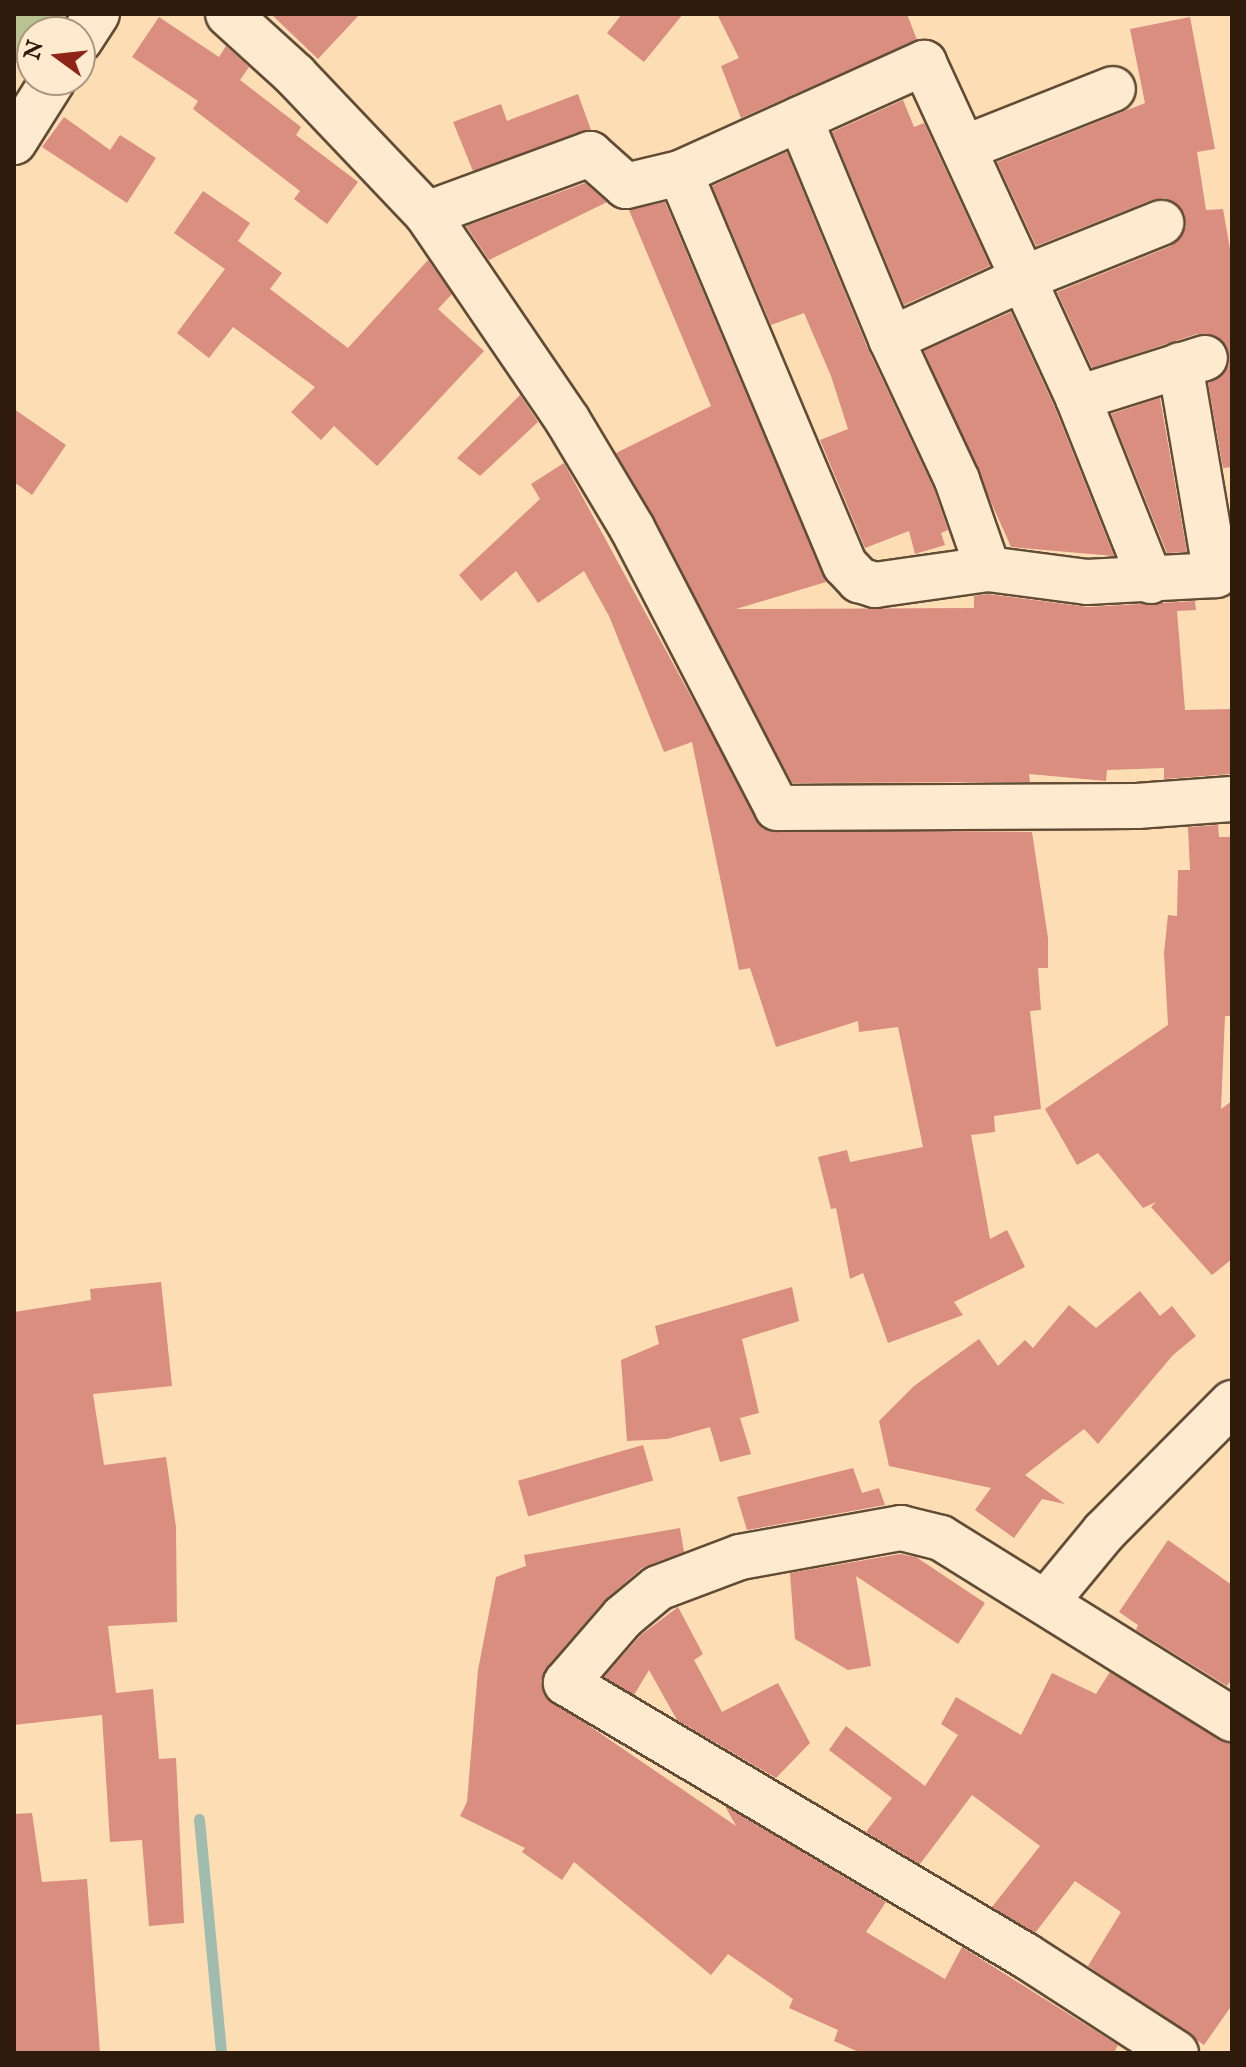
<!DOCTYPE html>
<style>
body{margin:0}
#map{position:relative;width:1246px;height:2067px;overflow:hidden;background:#fddeb4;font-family:"IM FELL English",serif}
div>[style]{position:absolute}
.green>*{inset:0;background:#b9c291}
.stream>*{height:11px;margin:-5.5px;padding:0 5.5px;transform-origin:5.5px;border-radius:5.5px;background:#9fbcae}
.building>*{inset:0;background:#d98e7f;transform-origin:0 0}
.roads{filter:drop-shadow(2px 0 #624c36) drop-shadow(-2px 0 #624c36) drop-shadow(0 2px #624c36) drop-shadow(0 -2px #624c36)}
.minor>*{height:44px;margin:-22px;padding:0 22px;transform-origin:22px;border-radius:22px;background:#feeace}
span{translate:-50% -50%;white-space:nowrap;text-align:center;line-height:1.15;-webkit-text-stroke:6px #feeace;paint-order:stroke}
.frame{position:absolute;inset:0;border:16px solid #2f1b0c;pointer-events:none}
.north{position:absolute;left:16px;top:16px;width:80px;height:80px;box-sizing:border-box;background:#feeace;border:2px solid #ab9780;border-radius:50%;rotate:285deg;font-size:22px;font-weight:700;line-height:32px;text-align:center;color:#2f1b0c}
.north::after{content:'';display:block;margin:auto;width:28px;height:36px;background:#8f2418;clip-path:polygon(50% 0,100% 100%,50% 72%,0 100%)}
</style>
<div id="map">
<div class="green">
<i style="clip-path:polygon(14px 14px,67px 14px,55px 32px,32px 32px,29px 74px,14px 61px)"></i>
</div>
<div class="stream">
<i style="left:199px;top:1819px;width:235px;rotate:84.6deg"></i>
</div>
<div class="building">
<i style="clip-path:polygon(271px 14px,360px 14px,318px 59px)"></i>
<i style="clip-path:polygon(622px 14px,683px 14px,644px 62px,607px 33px)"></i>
<i style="clip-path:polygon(717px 14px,907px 14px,917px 40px,741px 118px,721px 66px,739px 58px)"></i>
<i style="clip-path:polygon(159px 17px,219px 57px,226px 46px,249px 67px,240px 80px,301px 127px,296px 135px,358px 182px,327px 224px,294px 199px,300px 191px,193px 109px,198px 101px,132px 57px)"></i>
<i style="clip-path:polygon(1190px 17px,1215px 149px,1197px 152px,1206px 210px,1223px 209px,1232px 260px,1232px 467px,1223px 468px,1208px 383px,1223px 375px,1229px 364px,1222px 340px,1197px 334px,1092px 368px,1057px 292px,1171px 246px,1186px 227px,1184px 213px,1165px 198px,1152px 200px,1036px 246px,997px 162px,1145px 103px,1130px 29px)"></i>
<i style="clip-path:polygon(578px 94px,591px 130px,473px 171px,453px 122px,501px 104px,507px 121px)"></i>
<i style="clip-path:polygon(903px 100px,914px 127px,924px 123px,990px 266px,904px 305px,832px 132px)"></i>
<i style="clip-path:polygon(64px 117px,110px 150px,120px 135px,156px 158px,127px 203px,42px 147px)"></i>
<i style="clip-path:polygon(787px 152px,868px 349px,934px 489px,948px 530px,941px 533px,945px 545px,915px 554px,909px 531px,865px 548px,820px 440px,848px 429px,831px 376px,804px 313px,771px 325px,712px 186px)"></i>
<i style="clip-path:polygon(585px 183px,607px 202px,489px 260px,466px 226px)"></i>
<i style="clip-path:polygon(203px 191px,250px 223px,238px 241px,282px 273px,270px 289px,348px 348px,428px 260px,452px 294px,438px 309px,484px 351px,377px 466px,334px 426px,321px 440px,291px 412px,315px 387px,233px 327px,209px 358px,177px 333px,225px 269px,174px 233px)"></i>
<i style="clip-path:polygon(665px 202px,826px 582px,736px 609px,974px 608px,974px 596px,988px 594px,1088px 607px,1195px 601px,1196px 610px,1177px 611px,1185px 710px,1232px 709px,1232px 774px,1164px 779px,1164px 768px,1107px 770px,1106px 781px,1029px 774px,1030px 782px,792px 783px,616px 453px,711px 406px,629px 210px)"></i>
<i style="clip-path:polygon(1011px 312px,1055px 408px,1114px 556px,1011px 547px,924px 351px)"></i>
<i style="clip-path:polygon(520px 395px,538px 422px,480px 476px,457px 458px)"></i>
<i style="clip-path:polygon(1160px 398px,1187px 552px,1167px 553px,1111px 414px)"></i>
<i style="clip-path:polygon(14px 409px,66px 445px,32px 495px,14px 482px)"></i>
<i style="clip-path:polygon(564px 463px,763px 829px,1032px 832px,1048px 938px,1048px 968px,1038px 968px,1041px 1010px,1030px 1011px,1041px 1109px,994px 1116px,995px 1132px,971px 1135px,990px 1239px,1007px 1230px,1025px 1267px,954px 1302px,963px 1315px,888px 1343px,863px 1273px,850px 1279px,836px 1208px,831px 1209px,818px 1157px,847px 1150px,850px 1162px,923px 1147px,898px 1027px,859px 1032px,858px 1021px,776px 1047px,750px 968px,739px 970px,692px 742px,664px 752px,609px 616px,584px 571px,538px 603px,516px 571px,481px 601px,459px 575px,540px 499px,531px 484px)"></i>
<i style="clip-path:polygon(1218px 825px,1219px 837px,1232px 837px,1232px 1016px,1225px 1016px,1221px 1109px,1232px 1101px,1232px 1259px,1212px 1275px,1151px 1207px,1156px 1202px,1143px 1208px,1098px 1153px,1077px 1165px,1045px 1109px,1168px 1025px,1164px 953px,1168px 915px,1177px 916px,1178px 870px,1190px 870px,1188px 827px)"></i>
<i style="clip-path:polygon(161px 1282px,172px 1386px,93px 1394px,104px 1465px,166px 1457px,176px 1527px,177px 1622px,108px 1626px,116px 1693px,153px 1689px,159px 1759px,176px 1758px,184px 1923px,149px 1926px,142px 1840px,110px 1842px,102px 1715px,14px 1725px,14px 1312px,91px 1300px,90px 1289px)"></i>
<i style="clip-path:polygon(792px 1287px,799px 1321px,742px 1339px,759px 1413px,740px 1418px,751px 1454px,720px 1462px,710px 1427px,667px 1439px,627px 1441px,621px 1360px,659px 1344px,655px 1326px)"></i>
<i style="clip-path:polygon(1140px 1291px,1160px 1316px,1172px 1306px,1196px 1336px,1173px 1355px,1098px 1444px,1084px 1429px,1025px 1475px,1065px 1504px,1042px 1499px,1014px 1538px,975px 1510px,991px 1488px,889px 1466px,879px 1421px,914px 1386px,979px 1339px,998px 1366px,1025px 1340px,1033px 1348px,1069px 1305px,1096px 1328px)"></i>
<i style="left:643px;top:1445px;width:37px;height:130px;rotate:74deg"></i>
<i style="clip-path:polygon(853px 1468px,862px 1493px,879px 1488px,885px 1505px,747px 1530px,737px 1497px)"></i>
<i style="clip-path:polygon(680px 1528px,684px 1552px,642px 1568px,604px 1601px,547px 1667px,541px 1681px,544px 1695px,736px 1826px,725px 1806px,886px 1902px,866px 1932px,945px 1979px,962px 1947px,1118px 2045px,1114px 2053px,861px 2053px,834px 2041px,838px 2030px,789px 2008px,793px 1999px,728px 1954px,711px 1975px,574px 1862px,562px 1880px,522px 1852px,525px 1848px,460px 1816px,467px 1802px,478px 1670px,496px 1577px,526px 1566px,524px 1555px)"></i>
<i style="clip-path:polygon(1168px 1540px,1232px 1585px,1232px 1679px,1227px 1686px,1136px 1630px,1138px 1625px,1119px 1612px)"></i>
<i style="clip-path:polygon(900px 1554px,916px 1557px,985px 1603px,958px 1644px,856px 1576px,871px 1666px,848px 1670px,795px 1639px,790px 1573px)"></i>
<i style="clip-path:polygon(678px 1607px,703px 1654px,694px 1660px,722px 1712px,778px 1683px,810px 1743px,776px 1778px,677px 1720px,649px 1670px,634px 1695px,604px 1677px,641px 1635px)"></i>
<i style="clip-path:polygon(1110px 1672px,1232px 1744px,1232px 2005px,1204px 2045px,1088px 1966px,1121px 1912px,1075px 1881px,1035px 1933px,992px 1907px,1040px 1846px,972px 1795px,920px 1864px,866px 1832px,892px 1798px,829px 1750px,846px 1726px,925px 1786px,958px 1735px,941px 1724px,956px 1697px,1021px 1735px,1052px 1673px,1096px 1694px)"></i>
<i style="clip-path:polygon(32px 1813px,42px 1882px,87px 1879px,100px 2053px,14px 2053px,14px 1814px)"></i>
</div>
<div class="roads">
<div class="minor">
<i style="left:228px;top:14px;width:91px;rotate:42.3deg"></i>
<i style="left:295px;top:75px;width:192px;rotate:46.5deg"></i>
<i style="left:427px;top:214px;width:250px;rotate:55.7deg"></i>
<i style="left:568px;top:421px;width:125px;rotate:59.1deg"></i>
<i style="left:632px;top:528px;width:315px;rotate:62.6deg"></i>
<i style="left:777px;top:808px;width:360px;rotate:-0.3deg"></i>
<i style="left:1137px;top:806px;width:95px;rotate:-4.2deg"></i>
<i style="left:80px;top:40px;width:31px;rotate:-57deg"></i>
<i style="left:800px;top:119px;width:238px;rotate:67.5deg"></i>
<i style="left:891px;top:339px;width:156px;rotate:64.9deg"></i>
<i style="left:957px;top:480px;width:94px;rotate:70.8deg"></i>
<i style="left:14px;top:142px;width:73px;rotate:-57.8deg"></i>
<i style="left:964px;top:148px;width:160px;rotate:-21.6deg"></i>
<i style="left:680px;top:173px;width:425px;rotate:67.2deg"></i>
<i style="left:845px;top:565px;width:21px;rotate:47deg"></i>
<i style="left:859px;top:580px;width:17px;rotate:17deg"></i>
<i style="left:875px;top:585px;width:114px;rotate:-8.1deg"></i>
<i style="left:988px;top:569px;width:100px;rotate:7.5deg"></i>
<i style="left:1087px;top:582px;width:129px;rotate:-3.1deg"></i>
<i style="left:1216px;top:575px;width:213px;rotate:-99.7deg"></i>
<i style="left:427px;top:214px;width:174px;rotate:-20.2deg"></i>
<i style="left:590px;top:154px;width:48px;rotate:41.6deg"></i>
<i style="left:626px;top:186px;width:56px;rotate:-13.5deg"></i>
<i style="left:680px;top:173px;width:268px;rotate:-24.3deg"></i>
<i style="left:924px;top:63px;width:369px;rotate:65.3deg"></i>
<i style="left:1078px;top:398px;width:197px;rotate:68.3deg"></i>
<i style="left:891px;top:339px;width:146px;rotate:-24.6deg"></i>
<i style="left:1024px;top:278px;width:148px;rotate:-21.9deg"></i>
<i style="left:1078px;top:398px;width:133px;rotate:-17.5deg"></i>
<i style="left:1046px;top:1602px;width:91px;rotate:-50.4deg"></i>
<i style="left:1104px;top:1532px;width:182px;rotate:-45.2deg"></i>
<i style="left:1176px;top:2053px;width:179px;rotate:-147.1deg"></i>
<i style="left:1026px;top:1956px;width:535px;rotate:-149.31deg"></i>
<i style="left:566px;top:1683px;width:87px;rotate:-49.2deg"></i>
<i style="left:623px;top:1617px;width:45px;rotate:-39.6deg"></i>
<i style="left:658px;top:1588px;width:88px;rotate:-20.7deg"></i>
<i style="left:740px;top:1557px;width:164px;rotate:-10.2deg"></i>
<i style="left:901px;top:1528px;width:41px;rotate:14deg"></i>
<i style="left:941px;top:1538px;width:343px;rotate:31.9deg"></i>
</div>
</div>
<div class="frame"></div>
<div class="north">N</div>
</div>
